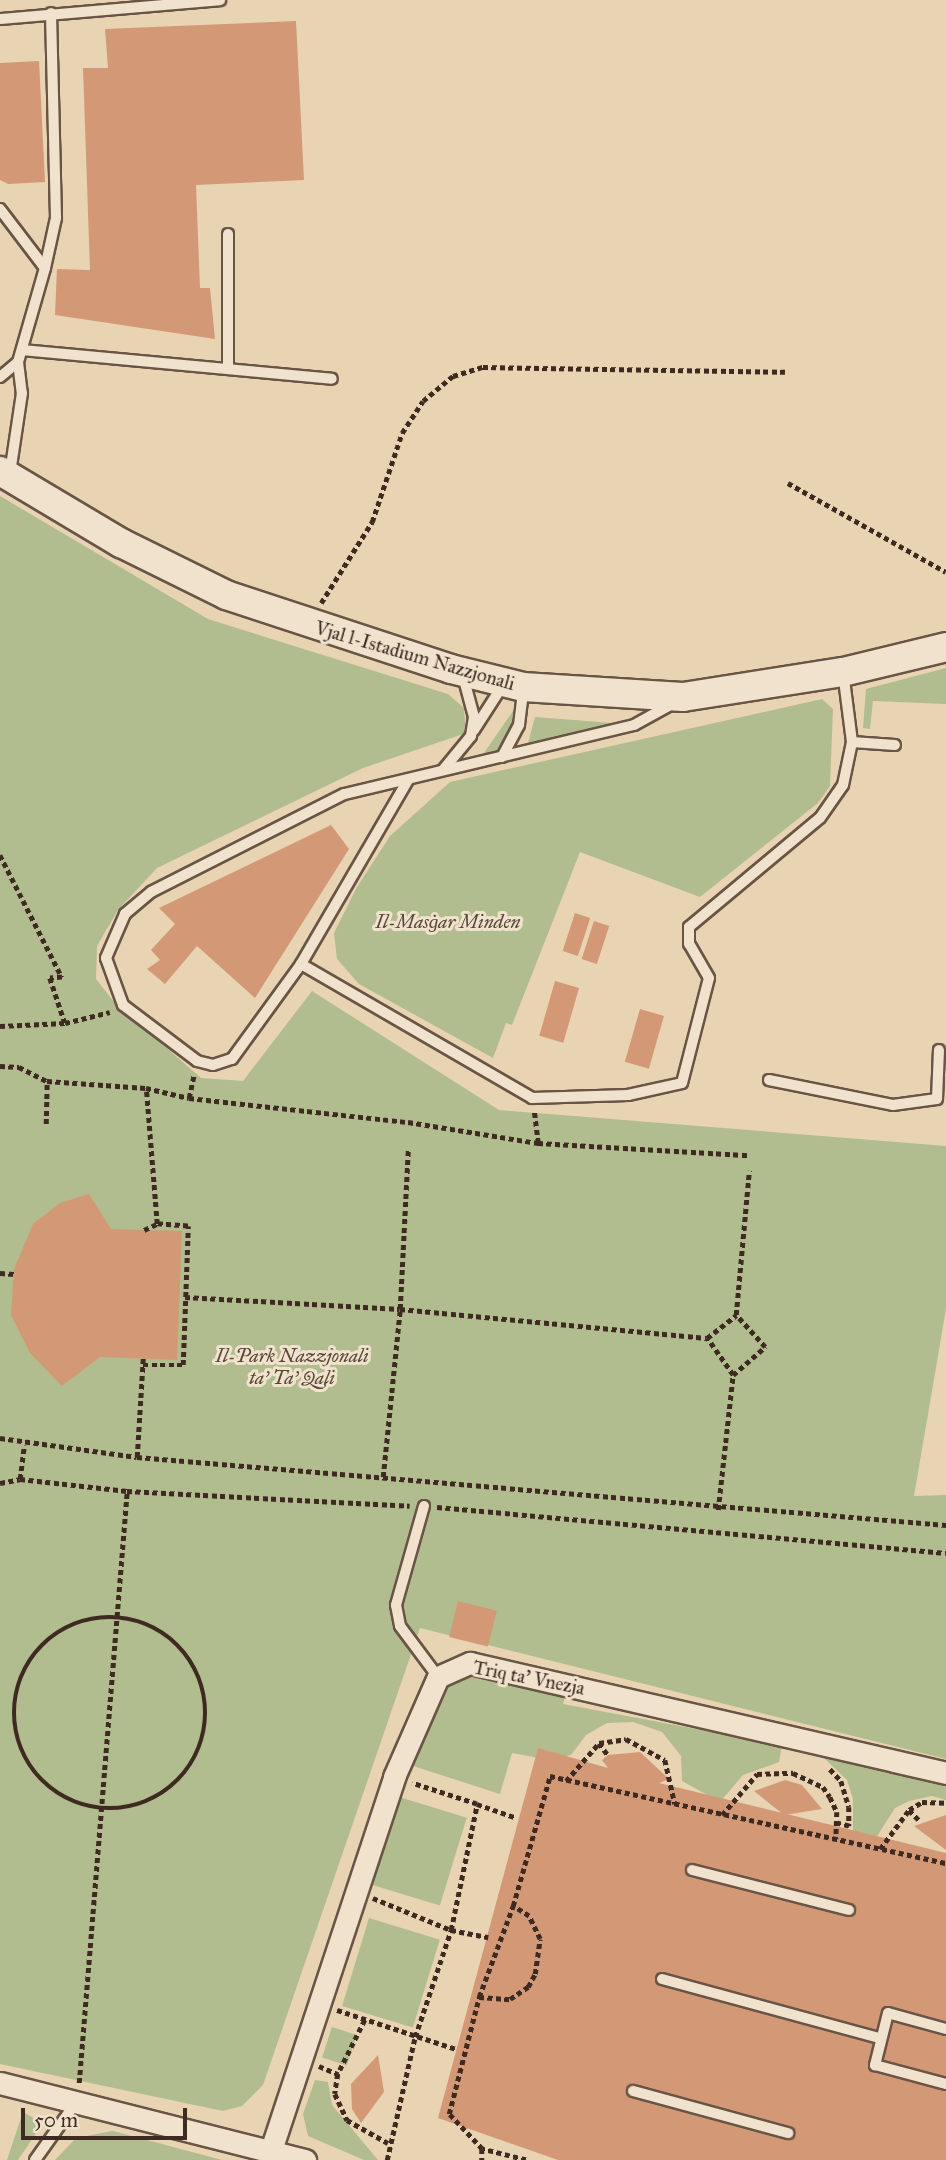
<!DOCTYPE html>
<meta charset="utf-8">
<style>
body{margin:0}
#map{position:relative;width:946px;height:2160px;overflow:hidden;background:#e8d3b2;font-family:"IM FELL Great Primer",serif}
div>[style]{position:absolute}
.green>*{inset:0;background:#b2bd8f;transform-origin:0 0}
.building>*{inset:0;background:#d39977;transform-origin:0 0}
.path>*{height:4.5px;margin-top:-2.25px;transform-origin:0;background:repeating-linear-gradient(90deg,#3f2a21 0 5px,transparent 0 8.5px)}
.path>.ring{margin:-2.25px;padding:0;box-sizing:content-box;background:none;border:4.5px solid #3f2a21;border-radius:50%}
.roads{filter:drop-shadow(2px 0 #695445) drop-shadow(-2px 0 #695445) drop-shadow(0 2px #695445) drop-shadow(0 -2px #695445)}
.service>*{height:10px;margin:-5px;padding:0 5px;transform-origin:5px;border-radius:5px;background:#f0e2cd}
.minor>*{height:21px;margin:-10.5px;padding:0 10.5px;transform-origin:10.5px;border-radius:10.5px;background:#f0e2cd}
.secondary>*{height:28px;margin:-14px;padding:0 14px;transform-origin:14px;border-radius:14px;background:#f0e2cd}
span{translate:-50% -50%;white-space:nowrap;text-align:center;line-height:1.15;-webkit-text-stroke:6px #f0e2cd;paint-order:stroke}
.street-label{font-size:19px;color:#3f2a21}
.park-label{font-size:19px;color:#564737;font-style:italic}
.scale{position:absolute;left:21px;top:2108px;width:166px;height:32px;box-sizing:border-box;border:4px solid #3f2a21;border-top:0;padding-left:9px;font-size:21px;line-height:24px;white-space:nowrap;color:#3f2a21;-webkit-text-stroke:5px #f0e2cd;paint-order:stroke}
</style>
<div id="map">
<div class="green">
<i style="clip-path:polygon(0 496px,208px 619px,448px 694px,464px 708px,466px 733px,363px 768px,157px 868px,118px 910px,97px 946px,96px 979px,114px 1002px,201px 1078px,243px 1081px,312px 991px,499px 1110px,946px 1146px,946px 1309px,914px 1496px,946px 1495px,946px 1759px,420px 1628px,263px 2085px,242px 2106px,223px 2111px,0 2064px)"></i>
<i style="clip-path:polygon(946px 668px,946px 704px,873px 701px,870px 729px,863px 728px,866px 689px)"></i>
<i style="clip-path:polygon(822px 699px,833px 709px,830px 786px,818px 803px,700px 897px,580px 852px,512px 1025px,506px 1023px,493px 1058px,359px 984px,337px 959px,334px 933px,357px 887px,390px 836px,450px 782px)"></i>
<i style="clip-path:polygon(513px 711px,515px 721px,502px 750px,480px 759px)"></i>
<i style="clip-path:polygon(535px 717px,625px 724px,527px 747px)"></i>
<i style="clip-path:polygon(466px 1676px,565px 1695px,563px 1704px,782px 1745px,779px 1762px,743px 1775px,720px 1802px,682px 1781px,681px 1756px,662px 1732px,633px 1722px,607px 1723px,586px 1735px,571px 1755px,549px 1760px,512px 1753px,500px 1794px,410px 1765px,444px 1689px)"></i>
<i style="clip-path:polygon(823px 1757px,946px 1786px,946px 1800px,932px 1796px,909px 1801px,895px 1808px,876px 1838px,853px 1833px,853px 1799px,847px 1780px)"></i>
<i style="left:396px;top:1796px;width:74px;height:92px;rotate:17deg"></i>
<i style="left:369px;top:1918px;width:74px;height:92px;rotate:17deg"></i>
<i style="left:332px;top:2027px;width:26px;height:32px;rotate:18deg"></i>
<i style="clip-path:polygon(315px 2080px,328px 2082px,332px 2105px,378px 2160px,364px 2160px,308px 2136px,303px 2114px)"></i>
<i style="clip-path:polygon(23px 2112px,43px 2123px,18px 2160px,7px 2160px)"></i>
<i style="clip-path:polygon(112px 2131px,113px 2131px,222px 2160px,55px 2160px,76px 2138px)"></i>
</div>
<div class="building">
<i style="clip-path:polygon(296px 21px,304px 180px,196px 185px,200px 288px,210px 288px,215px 339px,55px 315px,57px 269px,90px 270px,83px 68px,108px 68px,105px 29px)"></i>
<i style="clip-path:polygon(39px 61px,45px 182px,8px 184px,0 180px,0 63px)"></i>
<i style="clip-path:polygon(331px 825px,349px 849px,255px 998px,197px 946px,165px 984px,147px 969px,160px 960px,151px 950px,175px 924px,159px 908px)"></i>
<i style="left:575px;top:913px;width:16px;height:40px;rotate:18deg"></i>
<i style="left:594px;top:921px;width:16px;height:40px;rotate:18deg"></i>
<i style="left:555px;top:981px;width:25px;height:57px;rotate:16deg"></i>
<i style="left:640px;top:1009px;width:25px;height:55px;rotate:16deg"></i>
<i style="clip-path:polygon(89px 1194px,111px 1229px,182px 1231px,177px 1360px,100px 1357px,62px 1386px,30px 1353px,11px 1315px,14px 1269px,33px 1224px,60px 1203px)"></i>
<i style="left:458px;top:1601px;width:40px;height:37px;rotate:14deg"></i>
<i style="clip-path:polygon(538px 1748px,608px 1768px,602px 1760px,608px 1755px,640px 1752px,669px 1779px,659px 1783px,946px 1853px,946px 2160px,558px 2160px,438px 2118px)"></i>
<i style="clip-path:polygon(785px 1780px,802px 1785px,822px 1809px,784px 1815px,754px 1791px)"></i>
<i style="clip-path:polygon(946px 1815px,946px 1850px,914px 1826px)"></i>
<i style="clip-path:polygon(378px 2055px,384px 2092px,361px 2123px,352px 2109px,351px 2084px)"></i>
</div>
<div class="path">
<i style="left:788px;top:483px;width:181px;rotate:29.4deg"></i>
<i style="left:321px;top:603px;width:96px;rotate:-57.8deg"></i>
<i style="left:372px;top:522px;width:94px;rotate:-71.4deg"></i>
<i style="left:402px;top:433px;width:38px;rotate:-57deg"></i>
<i style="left:423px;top:401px;width:39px;rotate:-40deg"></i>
<i style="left:453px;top:376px;width:31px;rotate:-17deg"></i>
<i style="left:483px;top:367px;width:302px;rotate:0.9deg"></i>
<i style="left:0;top:855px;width:137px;rotate:63.1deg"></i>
<i style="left:62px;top:977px;width:12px;rotate:175deg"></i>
<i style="left:50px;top:978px;width:47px;rotate:71.6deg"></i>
<i style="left:0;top:1026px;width:65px;rotate:-2.6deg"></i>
<i style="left:65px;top:1023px;width:46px;rotate:-13.7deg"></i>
<i style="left:0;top:1066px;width:19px;rotate:3deg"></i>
<i style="left:19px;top:1067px;width:31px;rotate:27deg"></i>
<i style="left:47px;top:1081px;width:99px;rotate:4deg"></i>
<i style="left:146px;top:1088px;width:44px;rotate:13.1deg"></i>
<i style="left:189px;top:1098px;width:220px;rotate:6.3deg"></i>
<i style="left:408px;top:1122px;width:132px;rotate:9.2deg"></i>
<i style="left:538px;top:1143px;width:31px;rotate:-97deg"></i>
<i style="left:189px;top:1098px;width:24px;rotate:-78deg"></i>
<i style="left:46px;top:1124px;width:43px;rotate:-88.7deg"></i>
<i style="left:538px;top:1143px;width:211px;rotate:3.3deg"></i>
<i style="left:144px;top:1230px;width:14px;rotate:-25deg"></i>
<i style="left:157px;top:1224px;width:136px;rotate:-94.6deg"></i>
<i style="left:0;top:1273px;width:14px;rotate:4deg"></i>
<i style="left:185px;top:1297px;width:215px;rotate:3.2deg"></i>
<i style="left:400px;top:1309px;width:308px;rotate:5.4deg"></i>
<i style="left:143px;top:1365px;width:40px"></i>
<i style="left:183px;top:1365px;width:139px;rotate:-87.9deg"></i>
<i style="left:188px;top:1226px;width:31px;rotate:-176deg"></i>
<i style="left:733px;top:1375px;width:43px;rotate:-41.2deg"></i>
<i style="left:765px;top:1347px;width:43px;rotate:-132.2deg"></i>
<i style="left:736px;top:1315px;width:145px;rotate:-84.8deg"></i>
<i style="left:0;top:1438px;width:138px;rotate:7.9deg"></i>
<i style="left:137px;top:1457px;width:812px;rotate:4.8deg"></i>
<i style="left:137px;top:1457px;width:99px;rotate:-86.5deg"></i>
<i style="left:383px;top:1477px;width:169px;rotate:-84.2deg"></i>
<i style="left:400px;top:1309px;width:160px;rotate:-87.1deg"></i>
<i style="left:20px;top:1479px;width:34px;rotate:-83deg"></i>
<i style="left:0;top:1483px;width:20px;rotate:-11deg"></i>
<i style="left:20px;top:1479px;width:108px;rotate:6.4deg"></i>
<i style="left:127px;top:1491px;width:283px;rotate:3deg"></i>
<i style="left:437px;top:1507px;width:511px;rotate:5.16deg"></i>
<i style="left:718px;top:1510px;width:136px;rotate:-83.7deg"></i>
<i style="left:733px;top:1375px;width:45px;rotate:-125.1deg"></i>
<i style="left:707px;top:1338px;width:37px;rotate:-38deg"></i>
<i class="ring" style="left:14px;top:1617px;width:187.5px;height:187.5px"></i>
<i style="left:599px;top:1743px;width:15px;rotate:53deg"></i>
<i style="left:830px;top:1769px;width:16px;rotate:47deg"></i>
<i style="left:841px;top:1781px;width:27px;rotate:73deg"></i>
<i style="left:849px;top:1807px;width:19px;rotate:90deg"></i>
<i style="left:849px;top:1826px;width:12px;rotate:-166deg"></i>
<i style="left:566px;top:1781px;width:50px;rotate:-49deg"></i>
<i style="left:599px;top:1743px;width:27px;rotate:-8deg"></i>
<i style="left:626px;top:1739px;width:44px;rotate:28.3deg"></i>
<i style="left:665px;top:1760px;width:45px;rotate:77.2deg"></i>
<i style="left:477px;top:1804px;width:42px;rotate:19.3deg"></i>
<i style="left:909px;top:1810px;width:16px;rotate:45deg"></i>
<i style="left:722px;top:1815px;width:54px;rotate:-49.5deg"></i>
<i style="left:757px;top:1774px;width:36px;rotate:-2deg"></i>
<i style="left:793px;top:1773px;width:33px;rotate:25deg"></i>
<i style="left:823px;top:1787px;width:12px;rotate:55deg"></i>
<i style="left:830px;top:1797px;width:17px;rotate:65deg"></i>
<i style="left:837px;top:1812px;width:27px;rotate:92deg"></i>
<i style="left:880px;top:1849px;width:49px;rotate:-53.4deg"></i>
<i style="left:909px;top:1810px;width:15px;rotate:-32deg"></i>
<i style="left:922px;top:1802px;width:24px;rotate:2deg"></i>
<i style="left:373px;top:1898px;width:84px;rotate:22.3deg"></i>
<i style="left:451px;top:1930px;width:38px;rotate:11deg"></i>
<i style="left:479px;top:1997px;width:31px;rotate:4deg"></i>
<i style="left:510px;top:1999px;width:22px;rotate:-34deg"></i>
<i style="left:528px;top:1987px;width:15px;rotate:-62deg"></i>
<i style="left:535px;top:1974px;width:35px;rotate:-82deg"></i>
<i style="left:540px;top:1939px;width:25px;rotate:-116deg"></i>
<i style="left:529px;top:1916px;width:19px;rotate:-148deg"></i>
<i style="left:337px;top:2010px;width:125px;rotate:18.1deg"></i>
<i style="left:365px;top:2020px;width:60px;rotate:116.6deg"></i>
<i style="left:338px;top:2074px;width:20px;rotate:99deg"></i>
<i style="left:335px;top:2094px;width:29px;rotate:65deg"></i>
<i style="left:347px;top:2120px;width:47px;rotate:29.3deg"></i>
<i style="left:319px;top:2066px;width:21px;rotate:23deg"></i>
<i style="left:79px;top:2083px;width:594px;rotate:-85.36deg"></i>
<i style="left:482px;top:2149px;width:11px;rotate:90deg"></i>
<i style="left:387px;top:2160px;width:126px;rotate:-77.2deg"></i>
<i style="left:415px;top:2037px;width:113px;rotate:-71.4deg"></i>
<i style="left:451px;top:1930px;width:129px;rotate:-78.3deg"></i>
<i style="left:477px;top:1804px;width:68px;rotate:-162.1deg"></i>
<i style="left:526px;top:2160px;width:45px;rotate:-166deg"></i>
<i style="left:482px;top:2149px;width:48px;rotate:-133.3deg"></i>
<i style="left:449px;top:2114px;width:121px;rotate:-75.6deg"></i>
<i style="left:479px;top:1997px;width:97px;rotate:-69.5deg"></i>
<i style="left:513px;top:1906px;width:135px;rotate:-74.1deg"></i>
<i style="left:550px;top:1776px;width:405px;rotate:12.4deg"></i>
</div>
<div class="roads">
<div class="service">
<i style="left:0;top:19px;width:221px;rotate:-4.9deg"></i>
<i style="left:0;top:209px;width:74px;rotate:52.7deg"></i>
<i style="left:45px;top:268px;width:98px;rotate:106deg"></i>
<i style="left:18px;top:362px;width:31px;rotate:83deg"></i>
<i style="left:22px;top:393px;width:81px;rotate:98.5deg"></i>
<i style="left:228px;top:234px;width:135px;rotate:90deg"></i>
<i style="left:45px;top:268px;width:51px;rotate:-77.6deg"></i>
<i style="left:56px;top:218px;width:205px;rotate:-91.4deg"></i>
<i style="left:22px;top:350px;width:311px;rotate:5.3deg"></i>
<i style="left:0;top:377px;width:23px;rotate:-40deg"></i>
<i style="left:672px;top:704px;width:43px;rotate:151.1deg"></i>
<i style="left:634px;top:725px;width:298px;rotate:166.6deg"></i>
<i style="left:344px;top:794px;width:216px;rotate:153.1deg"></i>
<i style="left:151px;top:892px;width:34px;rotate:140deg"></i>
<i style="left:125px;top:914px;width:48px;rotate:113.4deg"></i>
<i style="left:106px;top:958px;width:50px;rotate:70.1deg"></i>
<i style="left:123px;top:1005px;width:93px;rotate:37.1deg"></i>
<i style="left:197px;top:1061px;width:16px;rotate:14deg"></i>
<i style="left:213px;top:1065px;width:20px;rotate:-18deg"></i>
<i style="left:232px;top:1059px;width:117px;rotate:-54deg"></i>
<i style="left:301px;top:964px;width:267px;rotate:30.1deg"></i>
<i style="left:532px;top:1098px;width:96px;rotate:-1.8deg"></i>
<i style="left:628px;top:1095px;width:55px;rotate:-12.5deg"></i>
<i style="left:682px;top:1083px;width:108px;rotate:-75.6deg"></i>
<i style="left:709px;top:978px;width:39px;rotate:-120deg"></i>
<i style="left:689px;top:944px;width:17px;rotate:-90deg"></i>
<i style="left:689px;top:927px;width:170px;rotate:-39.8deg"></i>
<i style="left:820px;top:818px;width:40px;rotate:-55.1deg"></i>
<i style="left:843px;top:785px;width:44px;rotate:-78.2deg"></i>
<i style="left:852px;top:742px;width:71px;rotate:-97.3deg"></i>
<i style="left:474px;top:730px;width:54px;rotate:-57.2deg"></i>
<i style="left:852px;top:742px;width:43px;rotate:4deg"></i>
<i style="left:502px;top:757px;width:36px;rotate:-62deg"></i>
<i style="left:519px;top:725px;width:35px;rotate:-83deg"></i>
<i style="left:443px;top:770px;width:44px;rotate:-50.5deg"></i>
<i style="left:471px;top:736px;width:19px;rotate:-81deg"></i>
<i style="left:474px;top:717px;width:42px;rotate:-105deg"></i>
<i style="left:301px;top:964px;width:213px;rotate:-59.8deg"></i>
<i style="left:769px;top:1080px;width:126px;rotate:11.4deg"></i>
<i style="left:893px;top:1105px;width:44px;rotate:-7.8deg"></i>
<i style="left:937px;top:1099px;width:49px;rotate:-87.7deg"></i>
<i style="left:424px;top:1506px;width:103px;rotate:105.8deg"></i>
<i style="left:396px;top:1605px;width:21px;rotate:79deg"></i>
<i style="left:400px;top:1626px;width:64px;rotate:53.3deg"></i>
<i style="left:692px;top:1870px;width:162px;rotate:14.3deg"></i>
<i style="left:662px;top:1979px;width:225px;rotate:15.2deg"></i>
<i style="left:946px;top:2029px;width:60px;rotate:-164.6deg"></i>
<i style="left:888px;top:2013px;width:54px;rotate:104deg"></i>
<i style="left:875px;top:2065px;width:73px;rotate:15deg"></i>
<i style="left:633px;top:2091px;width:161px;rotate:15.2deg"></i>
<i style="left:35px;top:2160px;width:69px;rotate:-54.5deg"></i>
</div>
<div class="minor">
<i style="left:0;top:2083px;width:315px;rotate:14.2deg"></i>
<i style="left:271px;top:2150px;width:393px;rotate:-71.7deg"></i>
<i style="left:394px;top:1777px;width:109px;rotate:-66.3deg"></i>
<i style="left:438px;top:1677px;width:35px;rotate:-24deg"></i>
<i style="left:470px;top:1663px;width:489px;rotate:13deg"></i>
</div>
<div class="secondary">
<i style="left:0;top:471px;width:141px;rotate:30.8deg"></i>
<i style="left:121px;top:543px;width:117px;rotate:26.3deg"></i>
<i style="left:226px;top:595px;width:237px;rotate:18.2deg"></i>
<i style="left:451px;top:669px;width:74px;rotate:14deg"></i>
<i style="left:523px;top:687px;width:160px;rotate:3.6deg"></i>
<i style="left:683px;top:697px;width:162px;rotate:-8.9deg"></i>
<i style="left:843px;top:672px;width:106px;rotate:-13.6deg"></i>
</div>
</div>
<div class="street-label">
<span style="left:415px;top:656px;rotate:16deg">Vjal l-Istadium Nazzjonali</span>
<span style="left:529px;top:1678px;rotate:11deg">Triq ta' Vnezja</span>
</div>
<div class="park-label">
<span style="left:448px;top:922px">Il-Masġar Minden</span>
<span style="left:292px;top:1367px">Il-Park Nazzjonali<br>ta' Ta' Qali</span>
</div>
<div class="scale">50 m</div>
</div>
